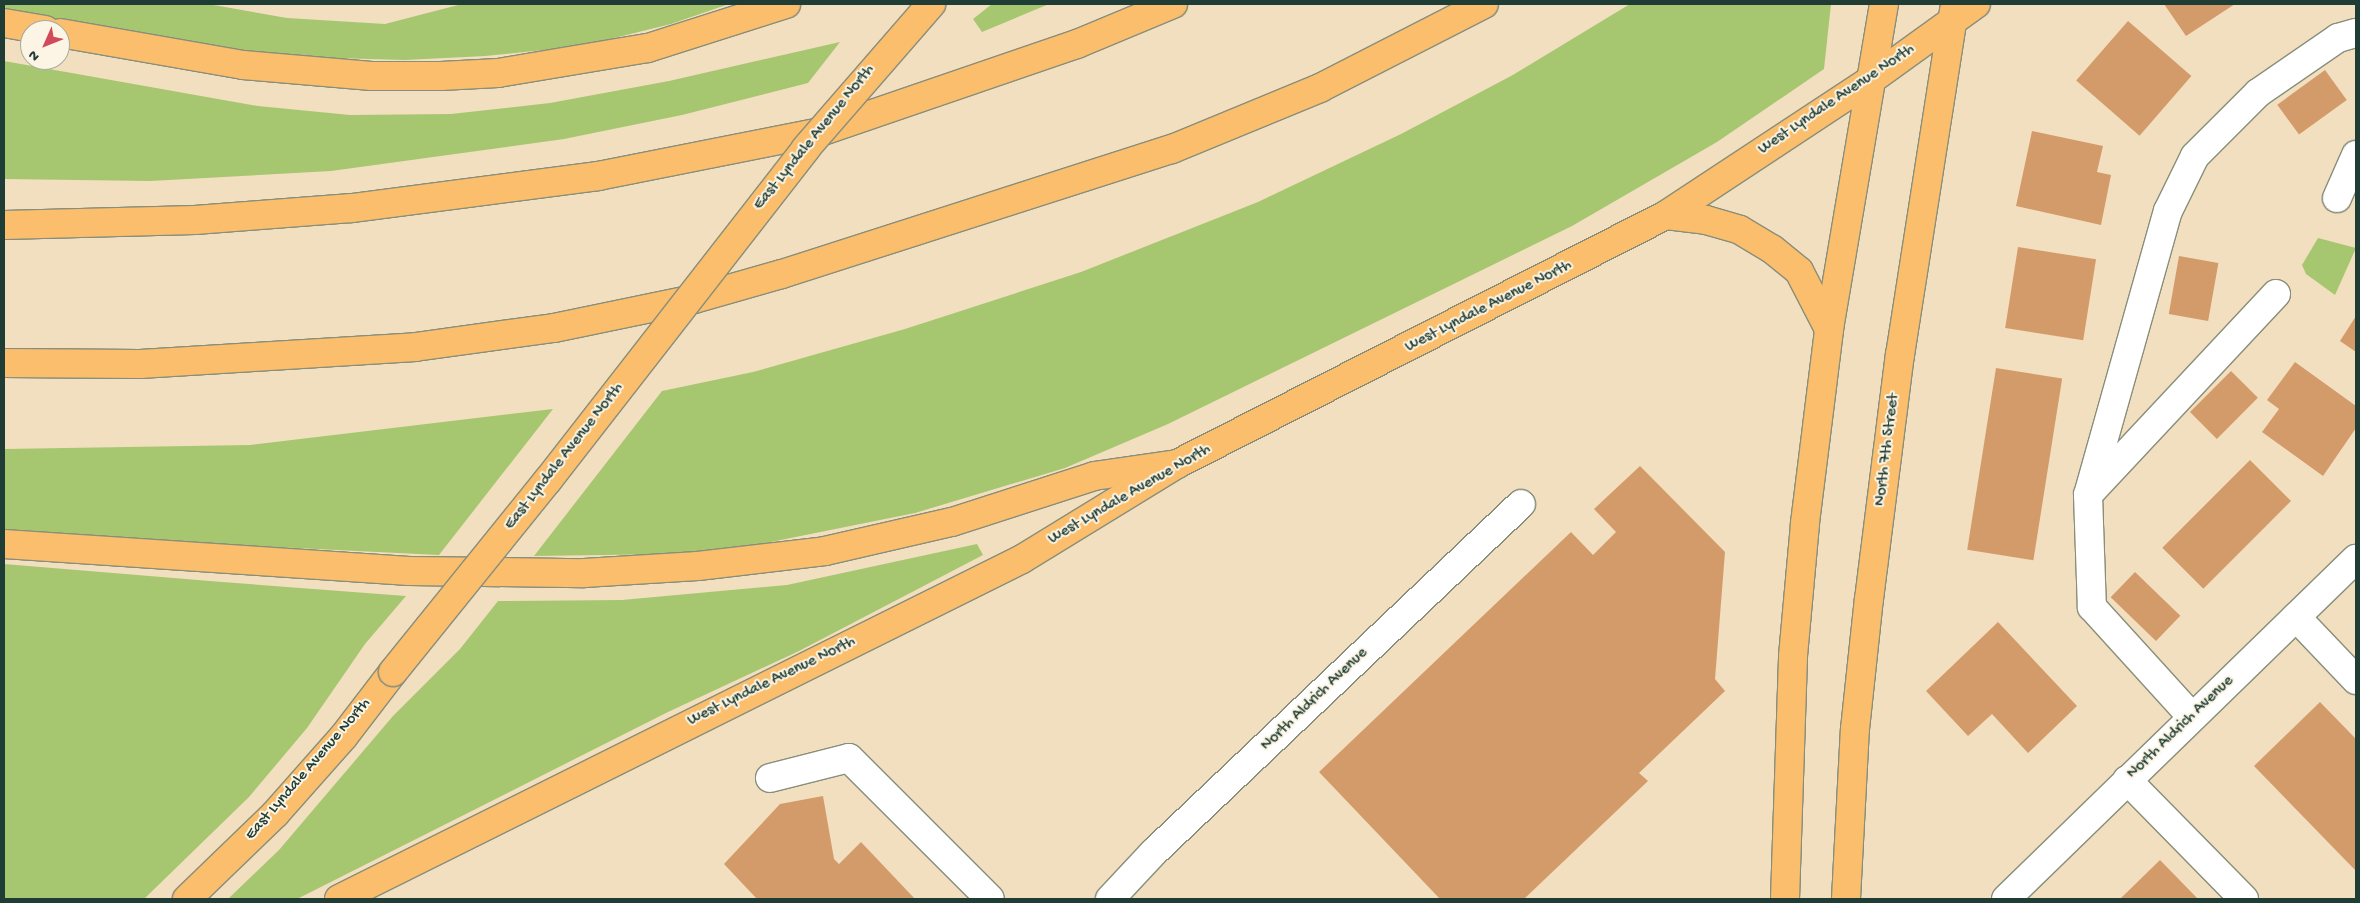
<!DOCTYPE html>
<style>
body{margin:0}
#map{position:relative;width:2360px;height:903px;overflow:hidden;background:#f2dfbf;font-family:"Gochi Hand",sans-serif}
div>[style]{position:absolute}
.green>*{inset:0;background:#a6c770}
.building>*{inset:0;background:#d49b6a;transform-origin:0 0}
.roads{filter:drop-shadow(1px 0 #888e7a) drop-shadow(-1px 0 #888e7a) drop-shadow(0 1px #888e7a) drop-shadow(0 -1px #888e7a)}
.minor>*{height:28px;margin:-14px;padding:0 14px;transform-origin:14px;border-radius:14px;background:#fff}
.major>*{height:28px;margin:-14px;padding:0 14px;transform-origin:14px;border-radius:14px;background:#fabe6d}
.highway>*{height:28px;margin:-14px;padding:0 14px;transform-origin:14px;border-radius:14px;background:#fabe6d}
.bridges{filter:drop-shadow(1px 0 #888e7a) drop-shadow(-1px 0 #888e7a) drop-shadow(0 1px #888e7a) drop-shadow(0 -1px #888e7a)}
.major-bridge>*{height:28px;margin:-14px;padding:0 14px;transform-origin:14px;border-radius:14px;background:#fabe6d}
span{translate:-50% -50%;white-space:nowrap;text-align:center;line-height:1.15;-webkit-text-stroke:4px #fcf5e5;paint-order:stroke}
.street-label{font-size:16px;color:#1f3d34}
.frame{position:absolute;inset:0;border:5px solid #1f3d34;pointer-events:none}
.north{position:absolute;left:20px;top:20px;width:50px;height:50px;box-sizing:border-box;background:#fcf5e5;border:1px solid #a4ab9e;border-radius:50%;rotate:226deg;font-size:14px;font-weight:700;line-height:20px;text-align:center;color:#1f3d34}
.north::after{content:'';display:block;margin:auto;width:18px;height:22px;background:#d1495b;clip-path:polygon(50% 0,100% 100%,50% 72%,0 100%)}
</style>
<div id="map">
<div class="green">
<i style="clip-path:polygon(4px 4px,208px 4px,287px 18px,385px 24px,462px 4px,729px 4px,671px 24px,582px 46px,485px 56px,405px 60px,332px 58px,241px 50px,4px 14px)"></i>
<i style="clip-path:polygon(992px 4px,1049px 4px,982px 32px,973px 19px)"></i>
<i style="clip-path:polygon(1630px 4px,1831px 4px,1824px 69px,1717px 142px,1572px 226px,1168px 424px,1065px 468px,915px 513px,761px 544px,675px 554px,534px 556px,662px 391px,753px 372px,905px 329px,1081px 272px,1258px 202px,1401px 134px,1511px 76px)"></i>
<i style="clip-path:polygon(840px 42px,808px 83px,682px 115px,564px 139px,331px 171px,150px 181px,4px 179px,4px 61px,258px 106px,350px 115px,451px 114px,550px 103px,669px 81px)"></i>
<i style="clip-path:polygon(2318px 238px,2356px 248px,2335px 295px,2306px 274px,2302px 265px)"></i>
<i style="clip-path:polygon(553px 409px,439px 555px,4px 534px,4px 449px,250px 445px)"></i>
<i style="clip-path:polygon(977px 544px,983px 555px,799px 651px,668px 712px,297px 899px,228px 899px,279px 850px,393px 716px,460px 649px,498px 601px,622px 600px,787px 585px)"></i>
<i style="clip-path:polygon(4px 564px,222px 582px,406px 596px,365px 644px,307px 728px,249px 797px,144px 899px,4px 899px)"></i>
</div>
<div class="building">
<i style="clip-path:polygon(2164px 4px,2235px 4px,2186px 36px)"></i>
<i style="left:2128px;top:21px;width:84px;height:79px;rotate:41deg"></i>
<i style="left:2325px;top:70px;width:37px;height:59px;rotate:54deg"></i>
<i style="clip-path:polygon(2032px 131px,2103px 146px,2097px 172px,2111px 175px,2101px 225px,2016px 206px)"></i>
<i style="left:2018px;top:247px;width:79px;height:82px;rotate:9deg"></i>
<i style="left:2179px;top:256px;width:40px;height:59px;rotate:10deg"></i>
<i style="clip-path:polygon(2356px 316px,2356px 352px,2340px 341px)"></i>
<i style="clip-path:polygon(2295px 362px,2356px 406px,2356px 428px,2323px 476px,2262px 432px,2279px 409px,2267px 400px)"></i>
<i style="left:1996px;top:368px;width:67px;height:184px;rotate:9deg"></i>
<i style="left:2231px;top:371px;width:38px;height:58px;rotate:45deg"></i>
<i style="left:2250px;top:460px;width:58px;height:124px;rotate:45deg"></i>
<i style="clip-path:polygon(1640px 466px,1725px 552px,1715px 679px,1725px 691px,1639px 773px,1648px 781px,1524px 899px,1440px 899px,1319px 772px,1571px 532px,1593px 555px,1616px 532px,1594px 509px)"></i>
<i style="left:2135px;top:572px;width:63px;height:35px;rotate:44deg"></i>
<i style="clip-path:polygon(1998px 622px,2077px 706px,2028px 753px,1992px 714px,1968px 736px,1926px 691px)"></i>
<i style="clip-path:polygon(2320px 702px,2356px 739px,2356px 871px,2254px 766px)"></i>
<i style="clip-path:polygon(823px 796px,834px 859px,839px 864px,861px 842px,915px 899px,757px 899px,724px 864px,780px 804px)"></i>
<i style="clip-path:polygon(2160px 860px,2198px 899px,2120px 899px)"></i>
</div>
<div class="roads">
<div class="minor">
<i style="left:2337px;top:198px;width:47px;rotate:-66.2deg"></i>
<i style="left:2276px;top:294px;width:275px;rotate:133.1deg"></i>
<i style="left:2088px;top:495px;width:295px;rotate:-74.3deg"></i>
<i style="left:2168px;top:211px;width:61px;rotate:-63.9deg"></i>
<i style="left:2195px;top:156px;width:89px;rotate:-45deg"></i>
<i style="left:2258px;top:93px;width:97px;rotate:-34.5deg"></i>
<i style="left:2338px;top:38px;width:19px;rotate:-16deg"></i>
<i style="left:2088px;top:495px;width:112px;rotate:88deg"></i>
<i style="left:2092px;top:607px;width:149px;rotate:47.7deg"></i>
<i style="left:2296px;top:617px;width:87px;rotate:46.4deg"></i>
<i style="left:770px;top:778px;width:81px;rotate:-14.2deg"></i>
<i style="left:849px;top:758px;width:199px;rotate:45deg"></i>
<i style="left:2127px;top:780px;width:167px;rotate:45.5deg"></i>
<i style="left:1110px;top:899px;width:63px;rotate:-46.9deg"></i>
<i style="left:1153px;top:853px;width:507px;rotate:-43.48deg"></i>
<i style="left:2006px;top:899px;width:488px;rotate:-44.2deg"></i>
</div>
<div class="major">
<i style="left:1666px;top:215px;width:40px;rotate:7.1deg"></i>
<i style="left:1706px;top:220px;width:35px;rotate:16deg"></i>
<i style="left:1740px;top:230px;width:37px;rotate:31deg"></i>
<i style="left:1772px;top:249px;width:35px;rotate:39deg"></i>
<i style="left:1799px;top:271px;width:65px;rotate:62.7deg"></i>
<i style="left:187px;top:899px;width:122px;rotate:-44deg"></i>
<i style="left:275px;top:814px;width:104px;rotate:-48.5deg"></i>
<i style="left:344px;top:736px;width:81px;rotate:-52.6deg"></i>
<i style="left:339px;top:899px;width:763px;rotate:-26.46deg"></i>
<i style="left:1022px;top:559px;width:182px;rotate:-31.5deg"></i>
<i style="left:1177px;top:464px;width:549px;rotate:-26.99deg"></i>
<i style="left:1666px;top:215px;width:247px;rotate:-33.4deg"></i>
<i style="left:1872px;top:79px;width:128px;rotate:-35.8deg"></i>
<i style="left:1785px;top:899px;width:243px;rotate:-88.1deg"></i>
<i style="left:1793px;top:656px;width:134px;rotate:-84.8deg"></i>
<i style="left:1805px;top:523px;width:195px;rotate:-82.9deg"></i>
<i style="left:1829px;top:329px;width:330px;rotate:-80.4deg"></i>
<i style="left:1846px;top:899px;width:170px;rotate:-87deg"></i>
<i style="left:1855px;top:729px;width:131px;rotate:-83.9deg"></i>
<i style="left:1869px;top:599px;width:246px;rotate:-82.8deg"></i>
<i style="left:1900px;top:355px;width:349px;rotate:-81.1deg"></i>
</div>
<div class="highway">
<i style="left:4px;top:23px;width:42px;rotate:9.7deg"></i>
<i style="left:60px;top:33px;width:186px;rotate:9.9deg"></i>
<i style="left:243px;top:65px;width:129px;rotate:4.9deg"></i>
<i style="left:372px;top:76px;width:69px"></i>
<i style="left:441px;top:76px;width:57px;rotate:-3deg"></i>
<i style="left:498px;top:73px;width:152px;rotate:-9.5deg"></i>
<i style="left:648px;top:48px;width:145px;rotate:-17.7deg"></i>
<i style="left:4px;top:225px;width:191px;rotate:-1.5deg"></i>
<i style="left:195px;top:220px;width:157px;rotate:-4.4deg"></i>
<i style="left:352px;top:208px;width:248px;rotate:-7.4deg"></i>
<i style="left:598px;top:176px;width:226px;rotate:-11.2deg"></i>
<i style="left:820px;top:132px;width:272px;rotate:-18.9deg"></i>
<i style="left:1077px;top:44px;width:104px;rotate:-22.6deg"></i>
<i style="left:4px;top:363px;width:136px;rotate:0.4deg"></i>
<i style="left:140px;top:364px;width:276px;rotate:-3.5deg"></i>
<i style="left:415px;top:347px;width:140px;rotate:-7.8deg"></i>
<i style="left:554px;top:328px;width:143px;rotate:-11.7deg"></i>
<i style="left:694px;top:299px;width:91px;rotate:-15.9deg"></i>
<i style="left:782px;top:274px;width:410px;rotate:-17.8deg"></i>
<i style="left:1172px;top:149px;width:160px;rotate:-22.4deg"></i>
<i style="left:1320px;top:88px;width:184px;rotate:-27.1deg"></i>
<i style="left:4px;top:544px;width:406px;rotate:3.8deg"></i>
<i style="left:409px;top:571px;width:175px;rotate:0.7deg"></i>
<i style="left:584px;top:573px;width:114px;rotate:-3.5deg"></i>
<i style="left:698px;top:566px;width:128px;rotate:-6.7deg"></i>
<i style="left:825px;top:551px;width:130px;rotate:-12.9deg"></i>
<i style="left:952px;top:522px;width:149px;rotate:-17.9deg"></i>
<i style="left:1094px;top:476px;width:84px;rotate:-8.2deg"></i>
</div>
</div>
<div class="bridges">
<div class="major-bridge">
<i style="left:393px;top:672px;width:247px;rotate:-51.1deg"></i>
<i style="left:548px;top:480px;width:420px;rotate:-52.1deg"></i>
<i style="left:806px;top:148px;width:191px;rotate:-49deg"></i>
</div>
</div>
<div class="street-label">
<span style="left:1837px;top:100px;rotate:-34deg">West Lyndale Avenue North</span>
<span style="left:815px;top:138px;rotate:-51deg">East Lyndale Avenue North</span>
<span style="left:1489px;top:307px;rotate:-27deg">West Lyndale Avenue North</span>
<span style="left:1888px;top:450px;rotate:-83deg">North 7th Street</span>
<span style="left:565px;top:457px;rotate:-52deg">East Lyndale Avenue North</span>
<span style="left:1130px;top:495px;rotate:-30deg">West Lyndale Avenue North</span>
<span style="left:772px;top:682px;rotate:-26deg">West Lyndale Avenue North</span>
<span style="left:1315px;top:700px;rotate:-44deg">North Aldrich Avenue</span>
<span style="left:2181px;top:728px;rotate:-44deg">North Aldrich Avenue</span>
<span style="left:309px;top:770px;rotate:-49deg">East Lyndale Avenue North</span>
</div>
<div class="frame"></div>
<div class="north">N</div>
</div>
